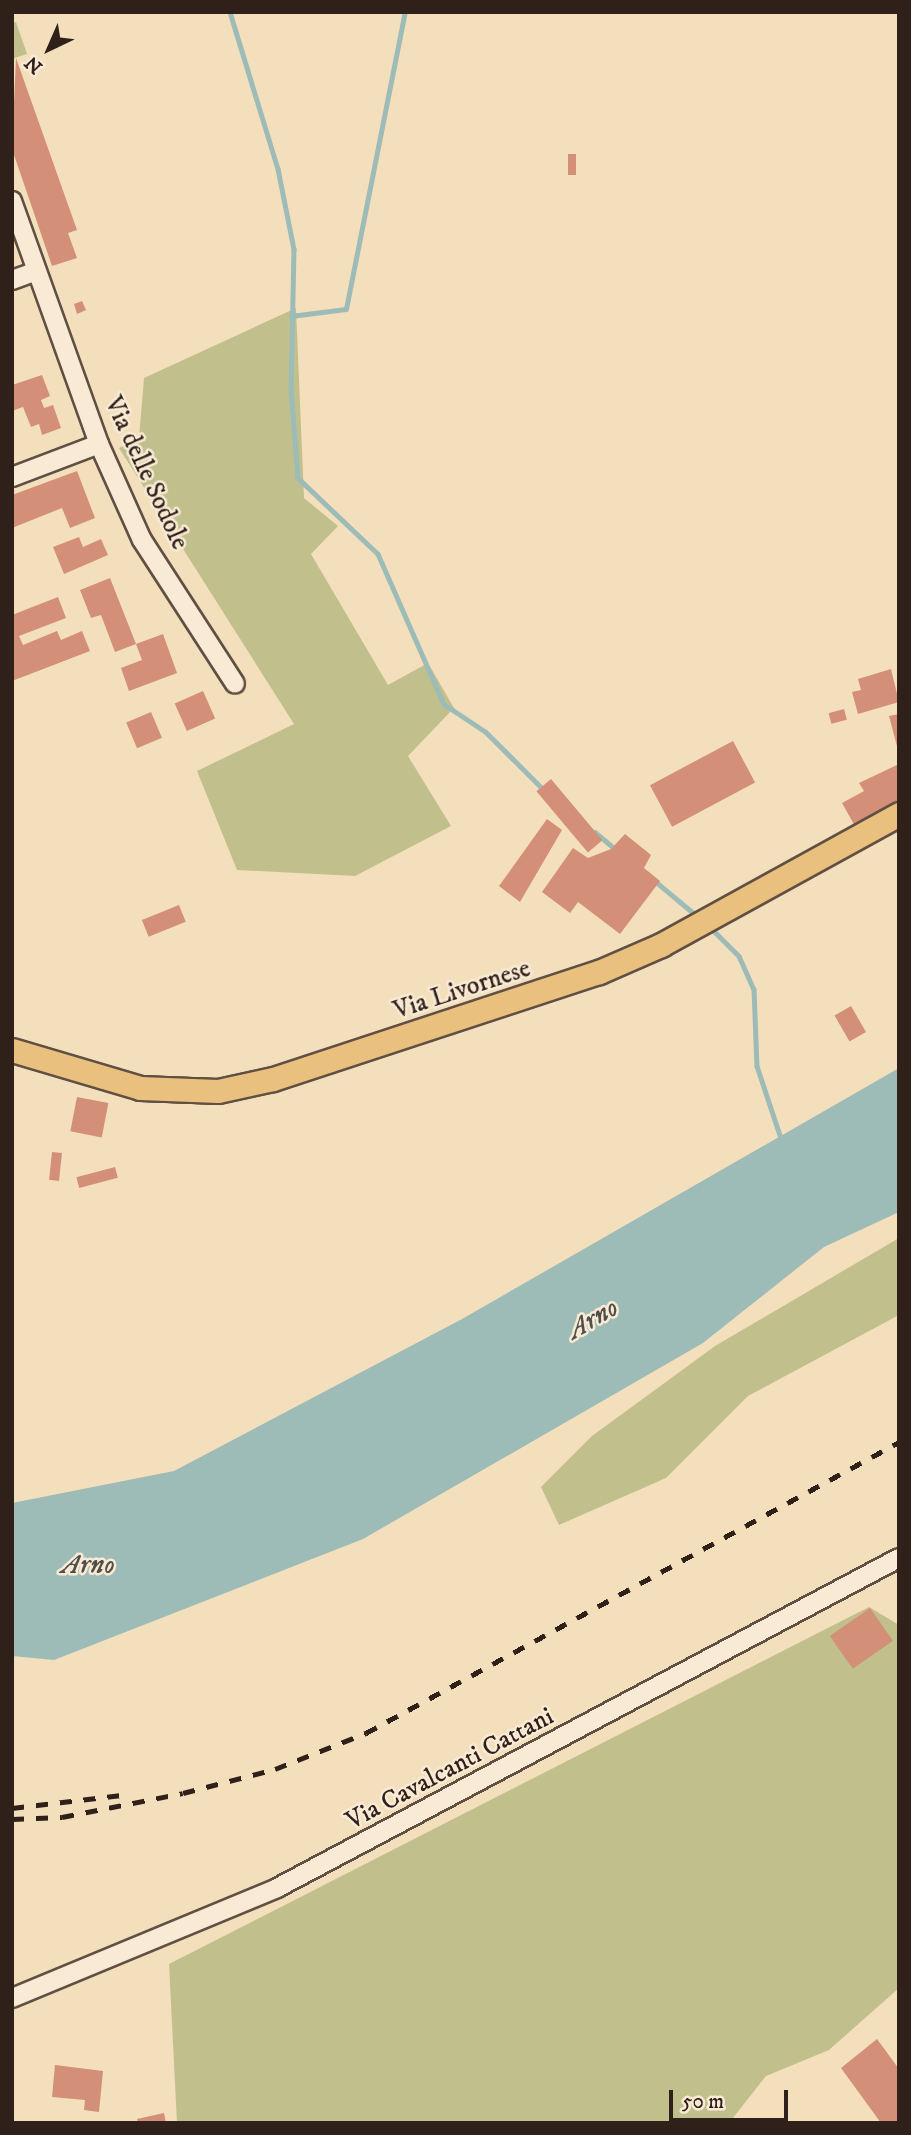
<!DOCTYPE html>
<style>
body{margin:0}
#map{position:relative;width:911px;height:2135px;overflow:hidden;background:#f4dfbd;font-family:"IM FELL DW Pica",serif}
div>[style]{position:absolute}
.green>*{inset:0;background:#c1c08d}
.water>*{inset:0;background:#9dbcb7}
.stream>*{height:4.5px;margin:-2.25px;padding:0 2.25px;transform-origin:2.25px;border-radius:2.25px;background:#9dbcb7}
.building>*{inset:0;background:#d38f78;transform-origin:0 0}
.roads{filter:drop-shadow(2px 0 #605043) drop-shadow(-2px 0 #605043) drop-shadow(0 2px #605043) drop-shadow(0 -2px #605043)}
.minor>*{height:18px;margin:-9px;padding:0 9px;transform-origin:9px;border-radius:9px;background:#f8ead4}
.major>*{height:23px;margin:-11.5px;padding:0 11.5px;transform-origin:11.5px;border-radius:11.5px;background:#eac07e}
.rail>*{height:4.5px;margin-top:-2.25px;transform-origin:0;background:repeating-linear-gradient(90deg,#2f201a 0 12px,transparent 0 24px)}
span{translate:-50% -50%;white-space:nowrap;text-align:center;line-height:1.15;-webkit-text-stroke:5px #f8ead4;paint-order:stroke}
.street-label{font-size:26px;color:#2f201a}
.water-label{font-size:28px;color:#504f49;font-style:italic}
.frame{position:absolute;inset:0;border:14px solid #2f201a;pointer-events:none}
.north{position:absolute;left:14px;top:14px;width:70px;height:70px;-webkit-text-stroke:5px #f8ead4;paint-order:stroke;rotate:224deg;font-size:19px;font-weight:700;line-height:28px;text-align:center;color:#2f201a}
.north::after{content:'';display:block;margin:auto;width:24px;height:32px;background:#2f201a;clip-path:polygon(50% 0,100% 100%,50% 72%,0 100%)}
.scale{position:absolute;left:669px;top:2090px;width:119px;height:32px;box-sizing:border-box;border:4px solid #2f201a;border-top:0;padding-left:9px;font-size:21px;line-height:24px;white-space:nowrap;color:#2f201a;-webkit-text-stroke:5px #f8ead4;paint-order:stroke}
</style>
<div id="map">
<div class="green">
<i style="clip-path:polygon(16px 22px,27px 54px,12px 59px,12px 23px)"></i>
<i style="clip-path:polygon(296px 308px,304px 498px,338px 526px,311px 554px,388px 685px,428px 663px,454px 708px,408px 756px,451px 826px,355px 876px,237px 870px,197px 771px,294px 724px,119px 448px,139px 438px,144px 378px)"></i>
<i style="clip-path:polygon(899px 1238px,899px 1315px,748px 1396px,666px 1478px,559px 1525px,541px 1487px,592px 1436px,715px 1346px)"></i>
<i style="clip-path:polygon(869px 1607px,899px 1625px,899px 1988px,829px 2050px,766px 2076px,729px 2123px,177px 2123px,169px 1964px)"></i>
</div>
<div class="water">
<i style="clip-path:polygon(899px 1068px,899px 1212px,824px 1247px,703px 1343px,363px 1539px,54px 1660px,12px 1656px,12px 1503px,174px 1471px,462px 1319px)"></i>
</div>
<div class="stream">
<i style="left:230px;top:12px;width:164px;rotate:73deg"></i>
<i style="left:278px;top:169px;width:82px;rotate:78.7deg"></i>
<i style="left:294px;top:249px;width:140px;rotate:91.2deg"></i>
<i style="left:291px;top:389px;width:89px;rotate:85.5deg"></i>
<i style="left:298px;top:478px;width:110px;rotate:43.5deg"></i>
<i style="left:378px;top:554px;width:164px;rotate:66.3deg"></i>
<i style="left:444px;top:704px;width:50px;rotate:33.7deg"></i>
<i style="left:486px;top:732px;width:83px;rotate:45deg"></i>
<i style="left:291px;top:316px;width:55px;rotate:-7.3deg"></i>
<i style="left:346px;top:309px;width:303px;rotate:-78.8deg"></i>
<i style="left:595px;top:832px;width:26px;rotate:40deg"></i>
<i style="left:655px;top:881px;width:55px;rotate:39.8deg"></i>
<i style="left:709px;top:926px;width:42px;rotate:45deg"></i>
<i style="left:739px;top:956px;width:36px;rotate:66deg"></i>
<i style="left:754px;top:989px;width:77px;rotate:87.8deg"></i>
<i style="left:757px;top:1066px;width:76px;rotate:71.6deg"></i>
</div>
<div class="building">
<i style="clip-path:polygon(16px 58px,77px 230px,68px 233px,77px 258px,52px 266px,12px 149px)"></i>
<i style="left:568px;top:154px;width:8px;height:21px"></i>
<i style="clip-path:polygon(82px 301px,86px 310px,77px 314px,74px 304px)"></i>
<i style="clip-path:polygon(42px 375px,50px 396px,41px 400px,44px 408px,53px 405px,61px 428px,42px 435px,39px 424px,31px 427px,23px 407px,12px 411px,12px 385px)"></i>
<i style="clip-path:polygon(77px 471px,95px 518px,70px 528px,62px 508px,12px 528px,12px 495px)"></i>
<i style="clip-path:polygon(79px 537px,83px 547px,101px 539px,108px 555px,64px 574px,53px 547px)"></i>
<i style="clip-path:polygon(110px 578px,136px 644px,163px 634px,177px 673px,129px 691px,121px 668px,142px 660px,136px 644px,115px 652px,101px 615px,91px 618px,80px 590px)"></i>
<i style="clip-path:polygon(58px 597px,66px 618px,19px 636px,23px 645px,57px 631px,61px 640px,82px 631px,90px 651px,12px 681px,12px 615px)"></i>
<i style="clip-path:polygon(891px 669px,899px 702px,858px 714px,852px 692px,861px 690px,858px 679px)"></i>
<i style="left:203px;top:691px;width:30px;height:31px;rotate:66deg"></i>
<i style="left:844px;top:709px;width:11px;height:16px;rotate:75deg"></i>
<i style="left:151px;top:712px;width:28px;height:27px;rotate:67deg"></i>
<i style="clip-path:polygon(899px 714px,899px 750px,898px 750px,889px 716px)"></i>
<i style="left:733px;top:741px;width:47px;height:94px;rotate:62deg"></i>
<i style="clip-path:polygon(899px 764px,899px 802px,856px 828px,842px 803px,864px 791px,859px 783px)"></i>
<i style="left:551px;top:779px;width:80px;height:19px;rotate:50deg"></i>
<i style="clip-path:polygon(547px 819px,562px 830px,520px 902px,499px 886px)"></i>
<i style="clip-path:polygon(625px 834px,651px 855px,644px 868px,660px 881px,620px 934px,578px 902px,570px 913px,542px 892px,573px 848px,588px 858px,611px 849px)"></i>
<i style="left:179px;top:905px;width:18px;height:40px;rotate:68deg"></i>
<i style="left:851px;top:1006px;width:30px;height:19px;rotate:60deg"></i>
<i style="left:77px;top:1097px;width:32px;height:35px;rotate:11deg"></i>
<i style="left:52px;top:1152px;width:10px;height:28px;rotate:6deg"></i>
<i style="left:115px;top:1167px;width:11px;height:40px;rotate:75deg"></i>
<i style="left:870px;top:1608px;width:40px;height:49px;rotate:55deg"></i>
<i style="clip-path:polygon(877px 2039px,899px 2069px,899px 2123px,881px 2123px,841px 2068px)"></i>
<i style="clip-path:polygon(55px 2065px,103px 2071px,99px 2112px,84px 2110px,85px 2100px,52px 2097px)"></i>
<i style="clip-path:polygon(164px 2113px,166px 2123px,138px 2123px,137px 2119px)"></i>
</div>
<div class="roads">
<div class="minor">
<i style="left:12px;top:201px;width:258px;rotate:70.3deg"></i>
<i style="left:99px;top:444px;width:105px;rotate:65.9deg"></i>
<i style="left:142px;top:540px;width:171px;rotate:57.1deg"></i>
<i style="left:12px;top:280px;width:23px;rotate:-20deg"></i>
<i style="left:12px;top:477px;width:93px;rotate:-20.8deg"></i>
<i style="left:12px;top:1998px;width:287px;rotate:-22.5deg"></i>
<i style="left:277px;top:1888px;width:704px;rotate:-27.95deg"></i>
</div>
<div class="major">
<i style="left:12px;top:1050px;width:134px;rotate:16.5deg"></i>
<i style="left:140px;top:1088px;width:78px;rotate:2.2deg"></i>
<i style="left:218px;top:1091px;width:56px;rotate:-12.3deg"></i>
<i style="left:273px;top:1079px;width:343px;rotate:-18.2deg"></i>
<i style="left:599px;top:972px;width:68px;rotate:-23.5deg"></i>
<i style="left:661px;top:945px;width:272px;rotate:-28.8deg"></i>
</div>
</div>
<div class="rail">
<i style="left:12px;top:1808px;width:119px;rotate:-6.8deg"></i>
<i style="left:12px;top:1819px;width:50px;rotate:-2.3deg"></i>
<i style="left:62px;top:1817px;width:123px;rotate:-11.2deg"></i>
<i style="left:183px;top:1793px;width:95px;rotate:-14.6deg"></i>
<i style="left:275px;top:1769px;width:98px;rotate:-21.6deg"></i>
<i style="left:366px;top:1733px;width:607px;rotate:-28.63deg"></i>
</div>
<div class="street-label">
<span style="left:146px;top:473px;rotate:65deg">Via delle Sodole</span>
<span style="left:462px;top:990px;rotate:-18deg">Via Livornese</span>
<span style="left:450px;top:1769px;rotate:-28deg">Via Cavalcanti Cattani</span>
</div>
<div class="water-label">
<span style="left:593px;top:1319px;rotate:-30deg">Arno</span>
<span style="left:88px;top:1565px">Arno</span>
</div>
<div class="frame"></div>
<div class="north">N</div>
<div class="scale">50 m</div>
</div>
